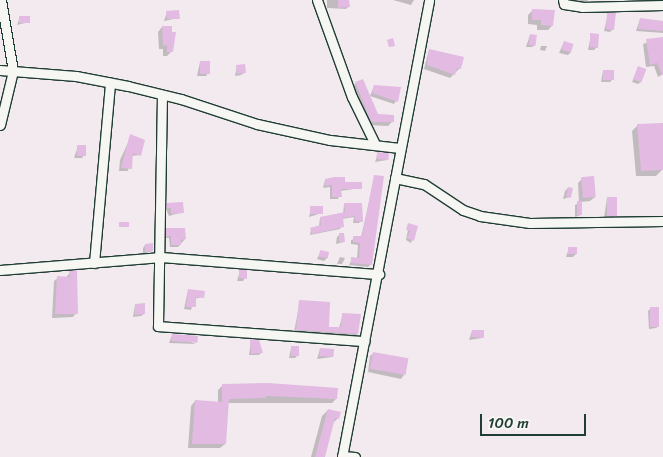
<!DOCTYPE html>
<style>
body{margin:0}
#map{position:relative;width:663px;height:457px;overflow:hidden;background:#f2eaef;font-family:Sriracha,sans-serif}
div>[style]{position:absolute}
.shadow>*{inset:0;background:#0003}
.building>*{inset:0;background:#e2bae2;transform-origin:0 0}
.roads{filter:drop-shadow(1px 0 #1f3d34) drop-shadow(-1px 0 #1f3d34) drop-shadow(0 1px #1f3d34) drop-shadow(0 -1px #1f3d34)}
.minor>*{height:9px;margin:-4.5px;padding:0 4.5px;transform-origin:4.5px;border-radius:4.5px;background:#f6f6f2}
span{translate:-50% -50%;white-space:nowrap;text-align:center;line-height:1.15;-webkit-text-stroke:4px #f6f6f2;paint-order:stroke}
.scale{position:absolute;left:480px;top:414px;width:106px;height:22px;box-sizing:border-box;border:2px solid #1f3d34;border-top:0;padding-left:6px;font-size:15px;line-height:18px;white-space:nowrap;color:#1f3d34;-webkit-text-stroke:4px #f6f6f2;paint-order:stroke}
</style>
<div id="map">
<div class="shadow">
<i style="clip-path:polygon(327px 0,348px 0,349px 6px,346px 9px,327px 8px)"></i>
<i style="clip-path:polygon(393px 0,414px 0,411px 5px)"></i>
<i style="clip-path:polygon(566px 0,588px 0,585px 3px)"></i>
<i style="clip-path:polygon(533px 10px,552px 26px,548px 30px,537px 30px,537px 25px,528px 24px,528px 15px)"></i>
<i style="clip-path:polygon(167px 12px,178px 18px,164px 21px)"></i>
<i style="clip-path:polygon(608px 14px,613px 29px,610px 32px,604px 31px)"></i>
<i style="clip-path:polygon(20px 17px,29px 22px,17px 25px)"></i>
<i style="clip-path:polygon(640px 19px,663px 22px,663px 33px,636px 31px)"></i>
<i style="clip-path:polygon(162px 27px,171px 33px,172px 51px,167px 56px,163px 56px,163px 49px,159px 49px,158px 32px)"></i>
<i style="clip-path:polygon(530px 35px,535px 45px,532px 47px,526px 47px)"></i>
<i style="clip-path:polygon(591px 35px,597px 47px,594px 50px,588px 50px)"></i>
<i style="clip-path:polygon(663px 38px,663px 74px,658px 77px,654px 66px,646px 67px,643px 44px)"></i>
<i style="clip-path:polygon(564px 42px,571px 52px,568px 55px,559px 53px)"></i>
<i style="clip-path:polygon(547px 46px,545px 51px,540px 50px,541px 46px)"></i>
<i style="clip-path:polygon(429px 50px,460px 68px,450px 78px,424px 69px)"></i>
<i style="clip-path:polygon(200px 62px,208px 73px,206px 76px,197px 76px)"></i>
<i style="clip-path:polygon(237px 66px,244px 73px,241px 75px,235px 76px)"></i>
<i style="clip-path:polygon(638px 68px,641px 82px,638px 84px,632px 82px)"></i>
<i style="clip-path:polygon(603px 71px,613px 79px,610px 82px,601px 82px)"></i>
<i style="clip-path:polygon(356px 83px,377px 115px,392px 122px,388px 126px,367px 125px,352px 87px)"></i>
<i style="clip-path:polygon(374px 86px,399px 89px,396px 101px,394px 104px,370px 96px)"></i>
<i style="clip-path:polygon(663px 124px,663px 169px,656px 176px,636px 176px,632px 131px,638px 125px)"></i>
<i style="clip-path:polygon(131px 136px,140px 155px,131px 156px,128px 171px,119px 171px,120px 160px)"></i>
<i style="clip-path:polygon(78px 146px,84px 155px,82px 158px,74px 158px)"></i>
<i style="clip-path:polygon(378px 153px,387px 160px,375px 162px)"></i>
<i style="clip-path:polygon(375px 176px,371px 264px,368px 267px,349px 265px,352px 259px,357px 259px,358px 245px,351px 244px,351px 240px,361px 237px)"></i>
<i style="clip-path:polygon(582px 179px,595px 197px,590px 201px,581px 202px,581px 215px,575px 217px,575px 205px,579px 203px,578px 183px)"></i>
<i style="clip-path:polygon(325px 180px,344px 184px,361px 188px,340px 191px,338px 199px,330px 199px,330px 187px,323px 188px)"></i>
<i style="clip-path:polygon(568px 188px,570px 197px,563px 199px,565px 191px)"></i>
<i style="clip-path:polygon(607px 198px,615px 215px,612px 218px,604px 218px)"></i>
<i style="clip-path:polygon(167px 204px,183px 212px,169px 216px,165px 207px)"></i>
<i style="clip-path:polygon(344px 204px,361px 221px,359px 223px,353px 223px,354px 217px,342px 219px,340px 229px,310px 235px,311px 229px,319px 226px,320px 218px,343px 214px)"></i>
<i style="clip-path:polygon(311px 209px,322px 213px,309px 217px)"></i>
<i style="clip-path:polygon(409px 225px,416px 227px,411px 243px,406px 240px)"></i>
<i style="clip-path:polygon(166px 229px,185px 239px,178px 247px,170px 247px,169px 238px,164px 238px)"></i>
<i style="clip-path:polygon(340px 234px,344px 242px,336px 244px,337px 237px)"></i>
<i style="clip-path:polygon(145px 245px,152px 251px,143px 254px,143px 248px)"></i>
<i style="clip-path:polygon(569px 248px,576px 254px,573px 257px,566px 257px)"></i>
<i style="clip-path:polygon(321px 251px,327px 258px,324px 261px,317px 259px)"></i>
<i style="clip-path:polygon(340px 257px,345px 258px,342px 264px,337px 264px)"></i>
<i style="clip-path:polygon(240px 271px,245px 278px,243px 281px,237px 281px)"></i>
<i style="clip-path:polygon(70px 272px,76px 313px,73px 317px,52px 318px,54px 281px,58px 278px,66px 278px)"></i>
<i style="clip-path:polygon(188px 290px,202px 297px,194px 299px,191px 310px,184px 309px)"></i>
<i style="clip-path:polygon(300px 301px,327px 328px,339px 328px,343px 314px,357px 334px,354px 337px,294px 332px)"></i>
<i style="clip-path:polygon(135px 305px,144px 314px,141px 316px,133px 317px)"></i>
<i style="clip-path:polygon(650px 309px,659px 326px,656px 328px,649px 329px,648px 311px)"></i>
<i style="clip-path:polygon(472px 331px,482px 338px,469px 340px)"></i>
<i style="clip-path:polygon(172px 335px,196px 344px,169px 343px)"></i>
<i style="clip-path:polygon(251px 340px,261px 353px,259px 355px,249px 355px)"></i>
<i style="clip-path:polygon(291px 348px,298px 355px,295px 358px,289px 358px)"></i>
<i style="clip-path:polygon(320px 349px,332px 357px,317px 359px)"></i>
<i style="clip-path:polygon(374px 353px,404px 375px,401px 379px,368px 372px,370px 356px)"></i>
<i style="clip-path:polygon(223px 385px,336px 399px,332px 403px,228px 403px,225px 444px,220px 448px,188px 448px,191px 406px,195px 401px,218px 403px,218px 390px)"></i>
<i style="clip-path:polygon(328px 410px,338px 418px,332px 424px,324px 457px,311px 457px,322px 416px)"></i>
</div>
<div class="building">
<i style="clip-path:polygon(338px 0,349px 0,350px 7px,338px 8px)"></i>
<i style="clip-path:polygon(532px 9px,555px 10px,553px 26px,541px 25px,541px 20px,532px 20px)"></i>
<i style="clip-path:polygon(179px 10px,180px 19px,167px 19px,166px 11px)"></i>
<i style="clip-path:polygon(616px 12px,614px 30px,606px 29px,607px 13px)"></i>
<i style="left:19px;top:16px;width:11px;height:7px"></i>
<i style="clip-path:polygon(640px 18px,663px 21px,663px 31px,638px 29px)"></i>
<i style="clip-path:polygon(162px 26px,172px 26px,172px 32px,176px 32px,173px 52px,167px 52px,167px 45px,163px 46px)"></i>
<i style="clip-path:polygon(590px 33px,599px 34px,598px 48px,590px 47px)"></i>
<i style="left:530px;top:34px;width:7px;height:11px;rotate:8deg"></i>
<i style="clip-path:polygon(663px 37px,663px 76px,657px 63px,650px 65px,646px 39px)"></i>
<i style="clip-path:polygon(393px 38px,395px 46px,389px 47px,387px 40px)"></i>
<i style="left:564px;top:41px;width:10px;height:9px;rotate:17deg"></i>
<i style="clip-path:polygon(429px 49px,464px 57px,461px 69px,457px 68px,455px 75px,427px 65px)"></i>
<i style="left:200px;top:61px;width:10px;height:13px"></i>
<i style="left:245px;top:64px;width:9px;height:9px;rotate:84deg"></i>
<i style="left:638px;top:66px;width:9px;height:14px;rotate:21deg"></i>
<i style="left:603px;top:70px;width:11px;height:10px"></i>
<i style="clip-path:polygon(363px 79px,378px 114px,394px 115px,394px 122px,371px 122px,355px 82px)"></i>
<i style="clip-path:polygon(374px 85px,401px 87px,398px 102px,372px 93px)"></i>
<i style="clip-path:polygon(663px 123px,663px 170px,641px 171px,637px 124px)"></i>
<i style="clip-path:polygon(130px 134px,145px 140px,141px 156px,133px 153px,132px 169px,121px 168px)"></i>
<i style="left:77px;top:145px;width:9px;height:11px"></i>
<i style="left:377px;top:152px;width:12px;height:7px;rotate:5deg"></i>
<i style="clip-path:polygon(374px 175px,384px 176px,372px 265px,351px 263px,351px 257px,359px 258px,360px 243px,353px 242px,353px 236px,362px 236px)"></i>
<i style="left:594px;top:176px;width:21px;height:13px;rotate:85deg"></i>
<i style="clip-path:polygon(334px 177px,345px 177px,345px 182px,362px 182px,362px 189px,341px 189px,342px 197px,332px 197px,332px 185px,325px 186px,325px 179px)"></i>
<i style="left:568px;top:187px;width:5px;height:10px;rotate:11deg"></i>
<i style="left:607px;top:197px;width:10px;height:19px"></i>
<i style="left:577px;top:201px;width:5px;height:14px"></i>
<i style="clip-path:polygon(183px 202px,184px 213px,171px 214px,171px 208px,166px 208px,166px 203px)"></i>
<i style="clip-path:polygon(344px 203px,362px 203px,363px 222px,355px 221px,355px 216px,343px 218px,344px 227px,312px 234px,310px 228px,321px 225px,320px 217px,345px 212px)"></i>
<i style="left:323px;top:206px;width:8px;height:13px;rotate:90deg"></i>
<i style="left:119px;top:222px;width:10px;height:5px"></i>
<i style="clip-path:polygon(408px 223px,418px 226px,414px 241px,407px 238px,410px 231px,406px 230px)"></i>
<i style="clip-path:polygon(166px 228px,185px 228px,186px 239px,181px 240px,181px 245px,171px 245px,171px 236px,166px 237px)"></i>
<i style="clip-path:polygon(339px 233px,344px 233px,345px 242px,339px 242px)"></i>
<i style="clip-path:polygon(153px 243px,153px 251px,145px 252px,145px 244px)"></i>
<i style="left:568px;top:247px;width:9px;height:7px"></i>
<i style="clip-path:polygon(320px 250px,329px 252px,328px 258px,319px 257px)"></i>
<i style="clip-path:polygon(239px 269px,247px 270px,247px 279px,239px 278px)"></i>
<i style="clip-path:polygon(77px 270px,78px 314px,55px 314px,57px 276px,70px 277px,69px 271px)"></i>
<i style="clip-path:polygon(188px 289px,205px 291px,204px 298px,196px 297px,196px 307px,186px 307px)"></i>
<i style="clip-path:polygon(299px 300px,330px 302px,329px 327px,341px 327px,342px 313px,361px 314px,358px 334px,296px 330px)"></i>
<i style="clip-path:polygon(145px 303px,145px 314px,135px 315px,135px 304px)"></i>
<i style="left:650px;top:307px;width:9px;height:20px"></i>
<i style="clip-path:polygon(472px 330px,484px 330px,484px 338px,471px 337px)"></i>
<i style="left:172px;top:334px;width:26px;height:7px;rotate:4deg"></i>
<i style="clip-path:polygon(250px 339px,259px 340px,263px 353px,251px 354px)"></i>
<i style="left:291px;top:346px;width:8px;height:10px"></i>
<i style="left:320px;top:348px;width:14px;height:8px;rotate:4deg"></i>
<i style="left:373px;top:352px;width:36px;height:17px;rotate:10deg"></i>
<i style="clip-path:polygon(268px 383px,338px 388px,337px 399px,266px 396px,266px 398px,229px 399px,226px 444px,192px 444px,195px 400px,222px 402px,222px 384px)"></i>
<i style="clip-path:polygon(328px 409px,341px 412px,339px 419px,335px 418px,325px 457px,315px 457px)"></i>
</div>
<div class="roads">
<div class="minor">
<i style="left:317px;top:0;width:103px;rotate:70.2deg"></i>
<i style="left:352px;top:97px;width:50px;rotate:63.9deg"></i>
<i style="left:563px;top:0;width:4px;rotate:76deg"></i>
<i style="left:564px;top:4px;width:18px;rotate:9deg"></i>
<i style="left:582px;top:7px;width:81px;rotate:-1.4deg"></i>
<i style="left:0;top:70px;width:76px;rotate:4.5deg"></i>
<i style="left:76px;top:76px;width:53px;rotate:10.9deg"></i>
<i style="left:128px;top:86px;width:55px;rotate:13.8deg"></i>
<i style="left:181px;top:99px;width:80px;rotate:18.2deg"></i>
<i style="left:257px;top:124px;width:75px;rotate:12.4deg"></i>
<i style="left:330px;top:140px;width:70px;rotate:6.5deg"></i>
<i style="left:162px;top:95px;width:231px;rotate:91deg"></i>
<i style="left:158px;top:326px;width:207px;rotate:4.2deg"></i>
<i style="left:0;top:125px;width:56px;rotate:-76.5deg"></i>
<i style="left:13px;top:71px;width:72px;rotate:-99.6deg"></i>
<i style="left:395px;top:178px;width:30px;rotate:12deg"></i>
<i style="left:424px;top:184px;width:47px;rotate:33.7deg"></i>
<i style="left:463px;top:210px;width:18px;rotate:19deg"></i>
<i style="left:480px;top:216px;width:50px;rotate:8deg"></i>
<i style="left:530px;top:223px;width:133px;rotate:-0.9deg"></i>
<i style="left:94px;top:263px;width:181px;rotate:-84.9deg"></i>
<i style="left:0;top:270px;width:162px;rotate:-4.6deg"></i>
<i style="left:161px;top:257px;width:219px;rotate:4.5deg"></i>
<i style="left:342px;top:456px;width:13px;rotate:4deg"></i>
<i style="left:342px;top:457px;width:465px;rotate:-79.2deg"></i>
</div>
</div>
<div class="scale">100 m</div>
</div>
